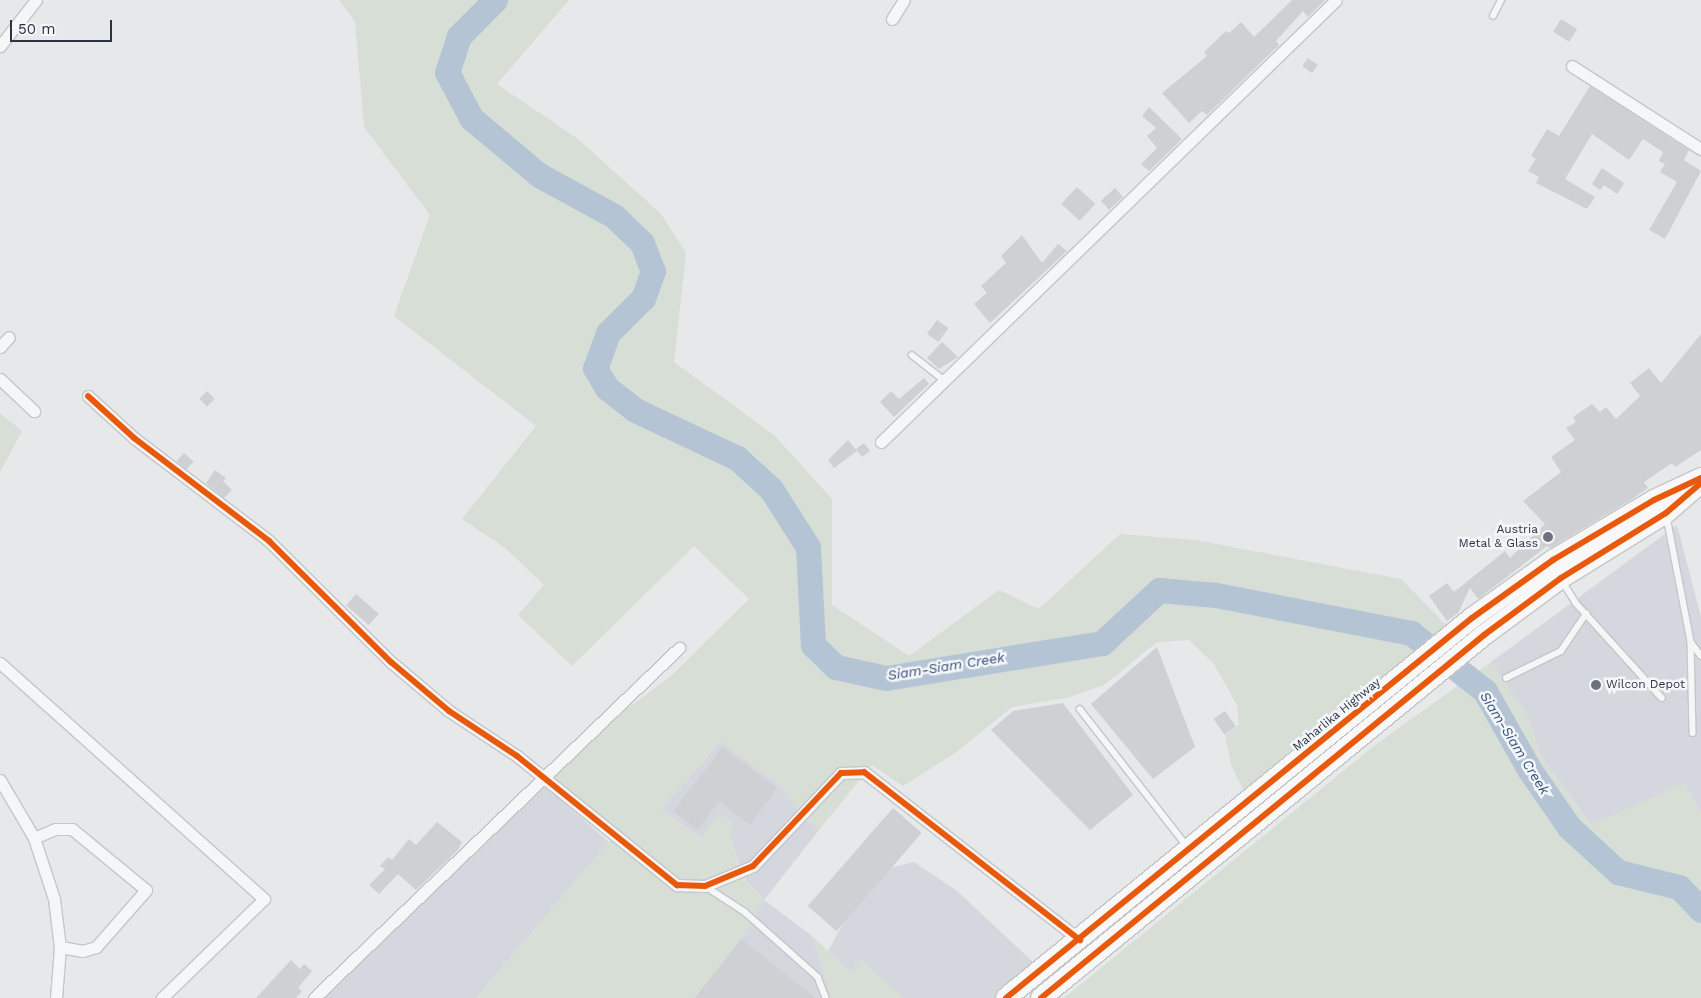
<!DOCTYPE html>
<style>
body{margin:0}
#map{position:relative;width:1701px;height:998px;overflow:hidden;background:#e6e8ea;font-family:"Work Sans",sans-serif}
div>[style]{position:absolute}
.built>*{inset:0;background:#d4d7dd}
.green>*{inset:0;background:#d6ded6}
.river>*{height:25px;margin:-12.5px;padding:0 12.5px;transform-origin:12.5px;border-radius:12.5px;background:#b4c4d5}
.building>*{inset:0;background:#ced0d3;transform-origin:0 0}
.roads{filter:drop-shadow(1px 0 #c4c6c8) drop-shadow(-1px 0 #c4c6c8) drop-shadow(0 1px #c4c6c8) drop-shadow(0 -1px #c4c6c8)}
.lane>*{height:5.5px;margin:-2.75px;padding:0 2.75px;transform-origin:2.75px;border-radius:2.75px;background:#f5f6f7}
.street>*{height:11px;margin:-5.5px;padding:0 5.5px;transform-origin:5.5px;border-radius:5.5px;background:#f5f6f7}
.highway>*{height:20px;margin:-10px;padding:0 10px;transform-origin:10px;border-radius:10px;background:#f8f8f8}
.cycleway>*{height:6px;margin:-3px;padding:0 3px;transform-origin:3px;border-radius:3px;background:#e8590c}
.dots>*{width:14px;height:14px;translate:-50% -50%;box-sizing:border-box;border:2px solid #f4f6f9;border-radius:50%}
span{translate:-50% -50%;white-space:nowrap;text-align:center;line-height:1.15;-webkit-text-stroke:5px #f4f6f9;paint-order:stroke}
.poi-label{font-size:12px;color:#2b3445}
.right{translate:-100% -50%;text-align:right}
.left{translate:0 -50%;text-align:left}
.street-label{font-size:12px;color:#2b3445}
.water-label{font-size:14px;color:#34527a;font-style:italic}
.scale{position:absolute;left:10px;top:20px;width:102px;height:22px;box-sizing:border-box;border:2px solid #2b3445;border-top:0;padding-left:6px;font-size:15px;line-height:18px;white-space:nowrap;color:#2b3445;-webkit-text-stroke:4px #f4f6f9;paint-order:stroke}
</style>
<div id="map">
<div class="built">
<i style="clip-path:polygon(1677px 525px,1701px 617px,1701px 813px,1685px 783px,1591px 825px,1541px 756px,1528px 717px,1491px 662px)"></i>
<i style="clip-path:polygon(721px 741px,783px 788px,800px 814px,819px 830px,764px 900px,812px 936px,832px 998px,695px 998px,741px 939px,764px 900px,743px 877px,730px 837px,701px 839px,661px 809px)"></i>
<i style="clip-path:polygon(540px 782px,609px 842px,476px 998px,316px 998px)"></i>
<i style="clip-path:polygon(914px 862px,956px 890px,1034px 963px,994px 998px,902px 998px,862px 960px,850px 971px,828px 951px,851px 909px,889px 868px)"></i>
</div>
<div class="green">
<i style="clip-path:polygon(339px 0,569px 0,497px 84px,578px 139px,661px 214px,686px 253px,674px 362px,774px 435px,832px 499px,832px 605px,909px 656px,999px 590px,1039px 609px,1120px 534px,1195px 540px,1401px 579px,1447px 626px,1359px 697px,1340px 707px,1244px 791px,1231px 765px,1225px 735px,1239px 725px,1237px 705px,1214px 664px,1189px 640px,1157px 642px,1104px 685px,1070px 697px,1012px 707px,955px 753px,903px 786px,872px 765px,819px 830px,800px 814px,783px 788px,721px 741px,661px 809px,700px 839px,719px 814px,733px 822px,730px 837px,742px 877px,764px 900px,741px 939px,695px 998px,476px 998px,616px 834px,550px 779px,593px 734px,670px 677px,749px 599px,694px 546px,572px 666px,518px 615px,544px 585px,504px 547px,462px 519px,536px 426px,394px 316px,430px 215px,364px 127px,355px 21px)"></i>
<i style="clip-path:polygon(0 413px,22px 431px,0 472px)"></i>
<i style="clip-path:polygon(1491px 662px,1528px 717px,1541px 756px,1590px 825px,1685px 783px,1701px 813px,1701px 998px,1064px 998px,1374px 746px)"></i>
<i style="clip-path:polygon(812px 936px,850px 971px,861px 959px,902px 998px,832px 998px)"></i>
</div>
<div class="river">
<i style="left:495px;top:0;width:51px;rotate:135deg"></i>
<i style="left:459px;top:36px;width:38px;rotate:108deg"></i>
<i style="left:447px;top:72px;width:52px;rotate:62.4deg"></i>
<i style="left:471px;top:118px;width:89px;rotate:40deg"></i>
<i style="left:539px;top:175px;width:85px;rotate:28.7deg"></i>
<i style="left:614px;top:216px;width:39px;rotate:44deg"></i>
<i style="left:642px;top:243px;width:30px;rotate:69deg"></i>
<i style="left:653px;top:271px;width:29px;rotate:110deg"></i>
<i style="left:643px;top:298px;width:49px;rotate:135deg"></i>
<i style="left:608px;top:333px;width:37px;rotate:110deg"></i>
<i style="left:595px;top:368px;width:23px;rotate:59deg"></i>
<i style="left:607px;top:388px;width:36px;rotate:38deg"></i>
<i style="left:635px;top:410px;width:113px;rotate:25.2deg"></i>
<i style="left:737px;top:458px;width:46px;rotate:42.4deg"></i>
<i style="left:771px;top:489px;width:69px;rotate:57.5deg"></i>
<i style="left:808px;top:547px;width:98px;rotate:87.1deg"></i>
<i style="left:813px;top:645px;width:32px;rotate:44deg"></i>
<i style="left:836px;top:667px;width:51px;rotate:12.4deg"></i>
<i style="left:886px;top:678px;width:219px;rotate:-9.2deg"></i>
<i style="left:1102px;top:643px;width:78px;rotate:-42.9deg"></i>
<i style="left:1159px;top:590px;width:57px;rotate:5deg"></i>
<i style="left:1216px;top:595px;width:199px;rotate:11deg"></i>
<i style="left:1411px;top:633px;width:94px;rotate:38.1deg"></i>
<i style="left:1485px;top:691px;width:90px;rotate:60.6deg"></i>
<i style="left:1529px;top:769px;width:70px;rotate:55.4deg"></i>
<i style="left:1569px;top:827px;width:67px;rotate:42.6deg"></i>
<i style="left:1618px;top:872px;width:63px;rotate:13.8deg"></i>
<i style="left:1679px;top:887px;width:32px;rotate:46deg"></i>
</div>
<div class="building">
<i style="clip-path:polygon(1292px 0,1325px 0,1308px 17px,1303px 11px,1276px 41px,1279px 45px,1207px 115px,1202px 111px,1189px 123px,1162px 93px,1207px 56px,1204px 52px,1226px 31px,1229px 33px,1241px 22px,1254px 37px)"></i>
<i style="left:1561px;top:19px;width:19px;height:15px;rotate:32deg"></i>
<i style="left:1308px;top:58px;width:12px;height:10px;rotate:35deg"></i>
<i style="clip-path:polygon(1590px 86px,1689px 150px,1684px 160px,1701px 171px,1665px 239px,1649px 230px,1677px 182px,1660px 172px,1665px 164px,1659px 161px,1663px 152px,1643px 139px,1629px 160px,1592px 134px,1565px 179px,1595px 197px,1587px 209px,1536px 183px,1539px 177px,1528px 171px,1536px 159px,1531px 156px,1547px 129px,1559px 136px)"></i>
<i style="clip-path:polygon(1149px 107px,1182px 139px,1149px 171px,1141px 164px,1157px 148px,1147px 136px,1156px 128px,1142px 116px)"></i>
<i style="clip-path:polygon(1602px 168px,1624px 183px,1617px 194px,1604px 185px,1600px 190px,1592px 184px)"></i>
<i style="left:1077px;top:187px;width:25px;height:23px;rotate:43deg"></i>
<i style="left:1115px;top:188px;width:12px;height:19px;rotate:48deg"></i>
<i style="clip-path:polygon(1022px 235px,1042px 263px,1058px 244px,1067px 251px,990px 323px,974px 304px,987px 293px,981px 286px,1006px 263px,1001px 256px)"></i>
<i style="left:937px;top:320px;width:14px;height:17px;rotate:36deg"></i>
<i style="clip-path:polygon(1701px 334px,1701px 450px,1675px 467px,1672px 463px,1644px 482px,1648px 488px,1629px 501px,1550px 548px,1547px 546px,1478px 599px,1470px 588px,1458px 613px,1447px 621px,1429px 596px,1447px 583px,1454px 592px,1505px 551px,1510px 558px,1545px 524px,1523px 501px,1561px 472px,1551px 457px,1575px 440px,1566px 428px,1576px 422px,1573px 417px,1592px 404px,1600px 412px,1606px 407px,1616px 419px,1640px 396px,1630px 383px,1649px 368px,1661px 383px)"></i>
<i style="clip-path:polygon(942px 342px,958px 357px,939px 369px,927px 358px)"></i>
<i style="clip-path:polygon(924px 378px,929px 384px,894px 417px,880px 402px,891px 391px,899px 399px)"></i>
<i style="left:207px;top:391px;width:11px;height:11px;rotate:45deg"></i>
<i style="clip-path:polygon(848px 440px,857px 451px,834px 468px,828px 460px)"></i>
<i style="left:864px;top:443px;width:10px;height:10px;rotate:53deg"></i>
<i style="left:184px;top:453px;width:13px;height:11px;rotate:42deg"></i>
<i style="clip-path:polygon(215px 470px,226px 478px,223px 481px,232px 490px,224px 498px,206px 483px)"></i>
<i style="left:356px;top:594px;width:30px;height:15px;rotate:41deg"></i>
<i style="clip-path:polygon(1157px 647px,1195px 747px,1153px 779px,1091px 704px)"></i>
<i style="clip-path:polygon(1063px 703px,1133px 795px,1090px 830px,991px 730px,1013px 711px)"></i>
<i style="left:1225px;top:711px;width:19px;height:14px;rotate:55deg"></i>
<i style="clip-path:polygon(723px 747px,777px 788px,750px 825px,719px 801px,698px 830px,673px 811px)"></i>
<i style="left:893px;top:808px;width:38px;height:130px;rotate:41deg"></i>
<i style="clip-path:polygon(437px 822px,462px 842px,458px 850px,416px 890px,398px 874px,379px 894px,369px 885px,385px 869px,380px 866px,388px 857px,392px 860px,409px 839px,416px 845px)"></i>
<i style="clip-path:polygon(741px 939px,816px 998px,695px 998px)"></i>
<i style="clip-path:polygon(291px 960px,300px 969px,304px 964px,312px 971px,298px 988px,302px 991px,296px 998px,256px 998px)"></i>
</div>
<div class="roads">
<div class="lane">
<i style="left:1493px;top:16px;width:18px;rotate:-63deg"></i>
<i style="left:912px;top:355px;width:41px;rotate:38deg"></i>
<i style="left:1667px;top:517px;width:127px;rotate:79.1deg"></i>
<i style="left:1691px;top:642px;width:17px;rotate:54deg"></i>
<i style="left:1563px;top:582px;width:25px;rotate:58deg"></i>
<i style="left:1576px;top:603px;width:128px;rotate:47.8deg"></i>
<i style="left:1691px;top:643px;width:90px;rotate:88.7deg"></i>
<i style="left:1506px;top:678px;width:61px;rotate:-26.1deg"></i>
<i style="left:1561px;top:651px;width:45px;rotate:-56deg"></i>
<i style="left:1080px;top:709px;width:174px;rotate:52deg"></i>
<i style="left:705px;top:886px;width:48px;rotate:33deg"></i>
<i style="left:745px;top:912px;width:98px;rotate:41.7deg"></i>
<i style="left:818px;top:977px;width:22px;rotate:69deg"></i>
</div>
<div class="street">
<i style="left:892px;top:19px;width:22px;rotate:-58deg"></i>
<i style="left:0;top:46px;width:58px;rotate:-52deg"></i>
<i style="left:1572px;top:66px;width:153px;rotate:32.8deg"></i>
<i style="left:0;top:347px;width:13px;rotate:-48deg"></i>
<i style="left:0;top:379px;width:47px;rotate:43.3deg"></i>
<i style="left:88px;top:396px;width:62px;rotate:42.4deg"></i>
<i style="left:134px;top:438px;width:170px;rotate:37.3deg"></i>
<i style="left:269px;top:541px;width:172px;rotate:44.8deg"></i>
<i style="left:391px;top:662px;width:76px;rotate:40.2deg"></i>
<i style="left:449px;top:711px;width:82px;rotate:33.5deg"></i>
<i style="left:517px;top:756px;width:206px;rotate:38.9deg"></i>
<i style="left:677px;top:885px;width:28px;rotate:2deg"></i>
<i style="left:705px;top:886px;width:52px;rotate:-22.6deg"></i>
<i style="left:753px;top:866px;width:128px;rotate:-46.6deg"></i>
<i style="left:841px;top:773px;width:23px;rotate:-2deg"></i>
<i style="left:864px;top:772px;width:274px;rotate:37.9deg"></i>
<i style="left:881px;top:442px;width:634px;rotate:-44.17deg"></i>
<i style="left:0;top:663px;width:354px;rotate:41.8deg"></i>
<i style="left:264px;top:899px;width:142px;rotate:135.9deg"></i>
<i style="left:0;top:780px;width:67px;rotate:59.6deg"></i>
<i style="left:34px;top:838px;width:64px;rotate:71.8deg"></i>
<i style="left:54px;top:899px;width:48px;rotate:82.9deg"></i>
<i style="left:60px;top:947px;width:51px;rotate:94.5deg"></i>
<i style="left:34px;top:838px;width:23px;rotate:-23deg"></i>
<i style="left:55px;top:829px;width:17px"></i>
<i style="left:72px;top:829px;width:96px;rotate:39.5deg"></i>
<i style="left:146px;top:890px;width:76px;rotate:131.3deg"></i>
<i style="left:96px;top:947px;width:14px;rotate:163deg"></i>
<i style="left:83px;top:951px;width:23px;rotate:-170deg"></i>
<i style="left:314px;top:998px;width:506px;rotate:-43.8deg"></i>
</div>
<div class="highway">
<i style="left:1006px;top:998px;width:601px;rotate:-39.2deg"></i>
<i style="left:1472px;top:618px;width:100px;rotate:-35.6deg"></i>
<i style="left:1553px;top:560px;width:117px;rotate:-30.7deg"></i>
<i style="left:1654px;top:500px;width:52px;rotate:-25.1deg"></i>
<i style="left:1041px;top:998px;width:573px;rotate:-39.33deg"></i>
<i style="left:1484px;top:635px;width:96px;rotate:-36.5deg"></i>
<i style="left:1561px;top:578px;width:123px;rotate:-31.8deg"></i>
<i style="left:1666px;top:513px;width:38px;rotate:-41deg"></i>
</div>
</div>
<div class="cycleway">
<i style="left:88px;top:396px;width:62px;rotate:42.4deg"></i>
<i style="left:134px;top:438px;width:170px;rotate:37.3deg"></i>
<i style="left:269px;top:541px;width:172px;rotate:44.8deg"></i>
<i style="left:391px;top:662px;width:76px;rotate:40.2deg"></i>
<i style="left:449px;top:711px;width:82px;rotate:33.5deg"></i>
<i style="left:517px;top:756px;width:206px;rotate:38.9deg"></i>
<i style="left:677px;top:885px;width:28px;rotate:2deg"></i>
<i style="left:705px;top:886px;width:52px;rotate:-22.6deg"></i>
<i style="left:753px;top:866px;width:128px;rotate:-46.6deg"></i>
<i style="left:841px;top:773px;width:23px;rotate:-2deg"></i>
<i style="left:864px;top:772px;width:274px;rotate:37.9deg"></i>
<i style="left:1006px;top:998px;width:601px;rotate:-39.2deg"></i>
<i style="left:1472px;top:618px;width:100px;rotate:-35.6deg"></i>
<i style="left:1553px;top:560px;width:117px;rotate:-30.7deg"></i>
<i style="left:1654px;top:500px;width:52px;rotate:-25.1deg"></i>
<i style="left:1041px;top:998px;width:573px;rotate:-39.33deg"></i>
<i style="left:1484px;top:635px;width:96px;rotate:-36.5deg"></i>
<i style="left:1561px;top:578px;width:123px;rotate:-31.8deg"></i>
<i style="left:1666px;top:513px;width:46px;rotate:-40.6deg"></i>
</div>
<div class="dots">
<i style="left:1548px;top:537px;background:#6c737f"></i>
<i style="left:1596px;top:685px;background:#6c737f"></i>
</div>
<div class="poi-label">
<span class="right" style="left:1538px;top:537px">Austria<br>Metal &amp; Glass</span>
<span class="left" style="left:1606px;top:685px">Wilcon Depot</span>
</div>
<div class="street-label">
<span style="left:1337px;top:715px;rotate:-39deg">Maharlika Highway</span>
</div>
<div class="water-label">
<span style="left:946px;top:666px;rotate:-9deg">Siam-Siam Creek</span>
<span style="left:1515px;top:743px;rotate:58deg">Siam-Siam Creek</span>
</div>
<div class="scale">50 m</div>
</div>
